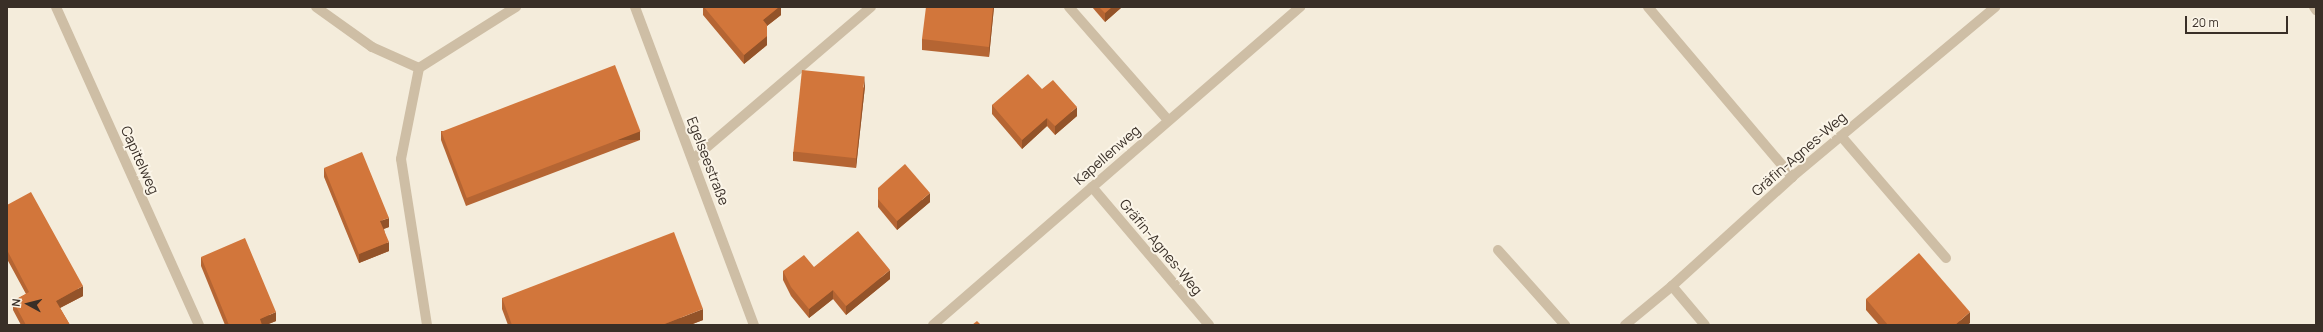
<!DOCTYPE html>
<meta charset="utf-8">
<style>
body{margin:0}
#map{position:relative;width:2323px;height:332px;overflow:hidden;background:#f4ecdb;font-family:Manrope,sans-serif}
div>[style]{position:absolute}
.minor>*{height:10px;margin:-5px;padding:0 5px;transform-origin:5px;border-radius:5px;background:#cebea5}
.wall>*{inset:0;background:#b56533}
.shaded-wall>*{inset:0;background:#935329;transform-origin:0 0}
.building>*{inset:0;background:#d2763b;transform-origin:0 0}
span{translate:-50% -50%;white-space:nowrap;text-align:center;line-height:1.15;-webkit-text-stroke:4px #fbf5e8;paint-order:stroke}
.street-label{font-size:14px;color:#392f27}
.frame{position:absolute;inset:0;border:8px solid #392f27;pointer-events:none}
.north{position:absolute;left:8px;top:284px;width:40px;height:40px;-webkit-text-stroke:3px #fbf5e8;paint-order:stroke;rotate:277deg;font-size:11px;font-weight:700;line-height:16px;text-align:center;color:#392f27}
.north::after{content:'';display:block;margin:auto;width:14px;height:18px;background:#392f27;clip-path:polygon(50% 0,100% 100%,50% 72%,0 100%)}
.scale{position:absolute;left:2185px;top:16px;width:103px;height:18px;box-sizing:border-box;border:2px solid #392f27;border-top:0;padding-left:5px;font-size:12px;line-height:14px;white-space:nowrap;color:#392f27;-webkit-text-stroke:3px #fbf5e8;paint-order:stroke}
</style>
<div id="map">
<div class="minor">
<i style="left:56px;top:7px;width:349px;rotate:65.8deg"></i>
<i style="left:316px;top:7px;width:69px;rotate:35.5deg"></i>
<i style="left:372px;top:47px;width:51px;rotate:24.1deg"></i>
<i style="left:635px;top:7px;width:340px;rotate:69.5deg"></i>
<i style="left:1069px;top:7px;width:150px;rotate:48.8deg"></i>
<i style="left:1648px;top:7px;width:223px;rotate:49.7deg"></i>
<i style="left:2314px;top:7px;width:4px;rotate:56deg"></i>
<i style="left:1841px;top:136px;width:161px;rotate:49.3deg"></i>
<i style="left:693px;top:159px;width:234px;rotate:-40.5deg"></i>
<i style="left:1092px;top:187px;width:181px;rotate:49.7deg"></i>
<i style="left:1498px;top:250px;width:101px;rotate:48.2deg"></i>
<i style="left:1672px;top:286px;width:51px;rotate:49.8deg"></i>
<i style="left:427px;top:325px;width:168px;rotate:-98.9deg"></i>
<i style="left:401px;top:159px;width:93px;rotate:-78.8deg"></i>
<i style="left:419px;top:68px;width:115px;rotate:-32.2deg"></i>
<i style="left:933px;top:325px;width:486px;rotate:-40.9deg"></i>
<i style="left:1625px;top:325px;width:61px;rotate:-39.7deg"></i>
<i style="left:1672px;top:286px;width:162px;rotate:-42.2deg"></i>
<i style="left:1792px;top:177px;width:265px;rotate:-39.9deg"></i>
</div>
<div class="wall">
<i style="clip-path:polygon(703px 7px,781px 7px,781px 15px,767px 26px,767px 45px,744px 64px,703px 15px)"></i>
<i style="clip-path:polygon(994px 7px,989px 57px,922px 50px,922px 39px)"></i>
<i style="clip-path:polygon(1092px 7px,1122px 7px,1105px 22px)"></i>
<i style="clip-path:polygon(865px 86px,856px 168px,793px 161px,793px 152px)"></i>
<i style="clip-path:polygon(1042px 89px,1077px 116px,1055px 135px,1047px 126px,1022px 149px,992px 114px,992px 105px)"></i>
<i style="clip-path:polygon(441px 131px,640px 140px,466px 206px,441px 140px)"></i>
<i style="clip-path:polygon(324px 168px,389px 227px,384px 229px,389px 251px,359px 263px,324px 177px)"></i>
<i style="clip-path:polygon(878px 188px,930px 202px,897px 230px,878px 207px)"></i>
<i style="clip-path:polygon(7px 205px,83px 296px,60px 308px,70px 325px,21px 325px,13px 310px,13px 301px,26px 294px,7px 259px)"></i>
<i style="clip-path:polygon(201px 257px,276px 321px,266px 325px,225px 325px,201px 266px)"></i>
<i style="clip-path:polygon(814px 267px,890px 279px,846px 315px,833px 299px,809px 318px,791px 296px,783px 280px,783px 271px)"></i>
<i style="clip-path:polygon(502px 298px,703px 320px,690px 325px,508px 325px,502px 309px)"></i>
<i style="clip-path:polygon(1866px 299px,1970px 323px,1967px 325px,1879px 325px,1866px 310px)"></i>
</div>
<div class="shaded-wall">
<i style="clip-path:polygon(779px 7px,781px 7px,781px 15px,763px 29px,763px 20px)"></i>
<i style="clip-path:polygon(993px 7px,994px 7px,989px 57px,989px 47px)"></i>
<i style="clip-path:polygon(1112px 7px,1122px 7px,1105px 22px,1105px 13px)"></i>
<i style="clip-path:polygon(767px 36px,767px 45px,744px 64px,744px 55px)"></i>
<i style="clip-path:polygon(865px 77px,865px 86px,856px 168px,856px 159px)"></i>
<i style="clip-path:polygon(1077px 107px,1077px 116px,1055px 135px,1055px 126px)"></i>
<i style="clip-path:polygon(1047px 118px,1047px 126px,1022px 149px,1022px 140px)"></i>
<i style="left:640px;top:131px;width:9px;height:186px;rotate:90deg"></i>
<i style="clip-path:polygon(930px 193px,930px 202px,897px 230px,897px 221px)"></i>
<i style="clip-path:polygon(389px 218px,389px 227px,380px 230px,380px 221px)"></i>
<i style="clip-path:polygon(389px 242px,389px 251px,359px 263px,359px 254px)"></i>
<i style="clip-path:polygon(890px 270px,890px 279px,846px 315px,846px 306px)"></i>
<i style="clip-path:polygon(83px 286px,83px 296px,56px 310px,56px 301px)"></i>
<i style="clip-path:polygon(833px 290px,833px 299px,809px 318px,809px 309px)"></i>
<i style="clip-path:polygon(703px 309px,703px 320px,690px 325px,662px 325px)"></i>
<i style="clip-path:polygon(276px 312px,276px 321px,266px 325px,260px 325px,260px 319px)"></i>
<i style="clip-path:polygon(1970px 312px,1970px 323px,1967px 325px,1955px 325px)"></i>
</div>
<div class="building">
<i style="clip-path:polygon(704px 7px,779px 7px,763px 20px,767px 25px,767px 36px,744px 55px)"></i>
<i style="clip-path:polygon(926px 7px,993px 7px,989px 47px,922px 39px)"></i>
<i style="clip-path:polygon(1099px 7px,1112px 7px,1105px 13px)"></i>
<i style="left:615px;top:65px;width:71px;height:186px;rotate:69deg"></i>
<i style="left:802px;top:70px;width:63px;height:82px;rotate:6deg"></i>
<i style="clip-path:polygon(1028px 74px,1042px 89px,1053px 80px,1077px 107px,1055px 126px,1047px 118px,1022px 140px,992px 105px)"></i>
<i style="clip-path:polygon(362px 152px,389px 218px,380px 221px,389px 242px,359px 254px,324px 168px)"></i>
<i style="clip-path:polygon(905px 164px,930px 193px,897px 221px,878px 199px,878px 188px)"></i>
<i style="clip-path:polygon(31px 192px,83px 286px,56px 301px,70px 325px,26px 325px,13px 301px,29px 292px,7px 250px,7px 205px)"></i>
<i style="clip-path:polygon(858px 231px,890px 270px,846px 306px,833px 290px,809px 309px,791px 287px,783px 271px,804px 255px,814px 267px)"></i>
<i style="clip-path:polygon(674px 232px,703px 309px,662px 325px,512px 325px,502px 298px)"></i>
<i style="clip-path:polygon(245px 238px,276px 312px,260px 319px,262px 325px,229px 325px,201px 257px)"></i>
<i style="clip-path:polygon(1919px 253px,1970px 312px,1955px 325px,1888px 325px,1866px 299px)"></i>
<i style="clip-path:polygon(977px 321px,981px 325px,972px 325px)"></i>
</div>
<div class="street-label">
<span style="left:1799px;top:154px;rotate:-41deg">Gräfin-Agnes-Weg</span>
<span style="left:1107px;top:155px;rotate:-41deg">Kapellenweg</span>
<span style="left:140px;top:160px;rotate:66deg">Capitelweg</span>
<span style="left:708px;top:161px;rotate:69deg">Egelseestraße</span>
<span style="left:1161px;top:247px;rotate:50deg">Gräfin-Agnes-Weg</span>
</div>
<div class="frame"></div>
<div class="north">N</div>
<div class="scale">20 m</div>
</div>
